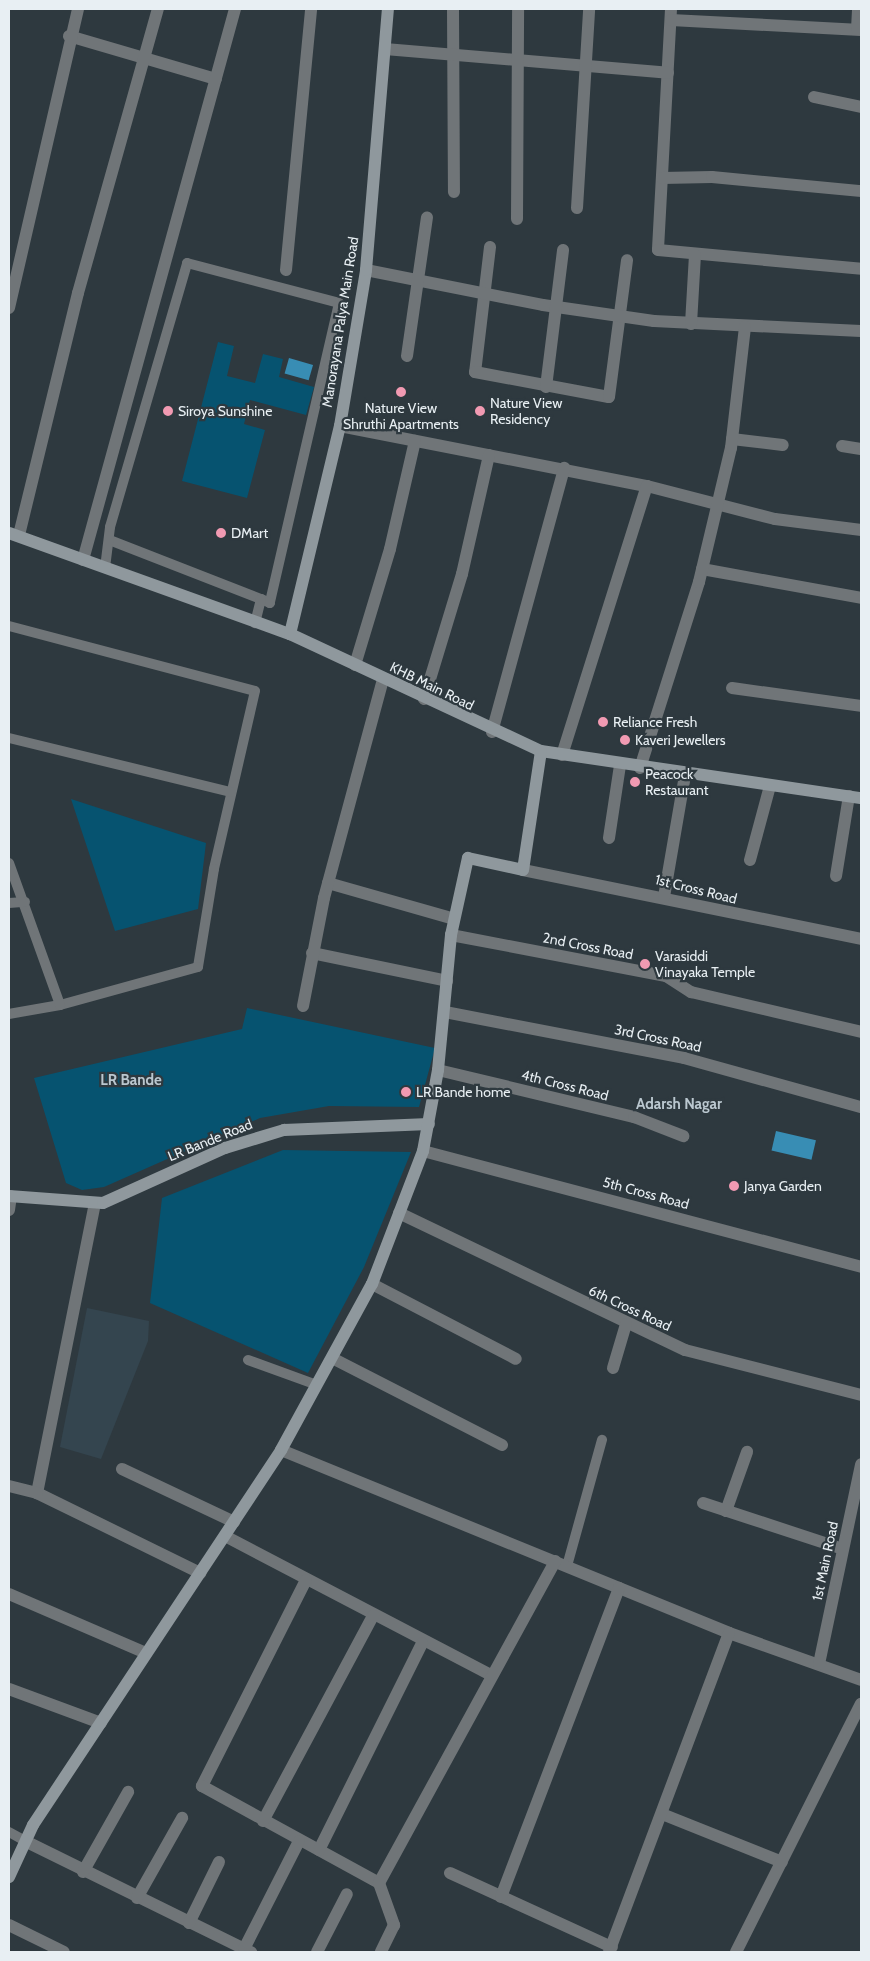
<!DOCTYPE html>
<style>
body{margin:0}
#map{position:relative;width:870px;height:1961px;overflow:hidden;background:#2e393f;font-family:Cabin,sans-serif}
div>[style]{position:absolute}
.built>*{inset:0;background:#34454f}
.green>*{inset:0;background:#065370}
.water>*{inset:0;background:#388db4;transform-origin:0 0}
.lane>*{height:10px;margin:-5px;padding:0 5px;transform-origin:5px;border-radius:5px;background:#707578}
.street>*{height:12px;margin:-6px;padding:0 6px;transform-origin:6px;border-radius:6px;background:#707578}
.secondary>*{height:12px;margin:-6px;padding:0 6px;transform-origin:6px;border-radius:6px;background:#8f989d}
.dots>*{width:14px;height:14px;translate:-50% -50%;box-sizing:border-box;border:2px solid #2e393f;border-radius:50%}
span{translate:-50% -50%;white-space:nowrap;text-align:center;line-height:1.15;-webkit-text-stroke:4.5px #2e393f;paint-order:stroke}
.street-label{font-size:14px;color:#e8eff3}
.poi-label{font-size:14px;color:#e8eff3}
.left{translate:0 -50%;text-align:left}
.neighbourhood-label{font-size:15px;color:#bac7cf;font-weight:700}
.frame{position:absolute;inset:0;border:10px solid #e8eff3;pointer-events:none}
</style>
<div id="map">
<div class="built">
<i style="clip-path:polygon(87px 1308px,149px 1321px,148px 1341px,101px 1459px,60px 1447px)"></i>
</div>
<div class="green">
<i style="clip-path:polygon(218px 342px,234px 346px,227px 376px,255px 383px,263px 354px,283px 359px,279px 377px,314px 387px,306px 415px,250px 400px,244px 424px,265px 430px,247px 498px,182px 481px)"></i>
<i style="clip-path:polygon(71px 799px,206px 843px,198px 909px,115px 931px)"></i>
<i style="clip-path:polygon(247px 1008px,435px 1048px,419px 1107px,329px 1106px,260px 1118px,104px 1187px,82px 1190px,66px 1183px,34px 1078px,242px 1029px)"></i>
<i style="clip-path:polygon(283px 1150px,411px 1152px,364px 1267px,308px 1373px,150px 1303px,162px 1198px)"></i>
</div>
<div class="water">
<i style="left:289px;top:358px;width:25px;height:16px;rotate:16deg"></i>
<i style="left:776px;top:1131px;width:41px;height:20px;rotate:13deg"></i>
</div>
<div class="lane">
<i style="left:112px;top:541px;width:160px;rotate:21.3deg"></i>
<i style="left:105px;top:568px;width:41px;rotate:-83deg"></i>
<i style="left:110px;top:527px;width:275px;rotate:-73.7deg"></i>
<i style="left:187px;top:263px;width:157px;rotate:14.7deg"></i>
<i style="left:339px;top:303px;width:308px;rotate:103deg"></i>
<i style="left:270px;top:603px;width:10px;rotate:-156deg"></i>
<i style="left:261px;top:599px;width:25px;rotate:104deg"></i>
<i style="left:9px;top:626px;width:254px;rotate:14.8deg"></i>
<i style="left:255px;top:691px;width:183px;rotate:103deg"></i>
<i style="left:214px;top:869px;width:99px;rotate:99.3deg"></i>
<i style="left:198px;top:967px;width:143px;rotate:164.6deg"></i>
<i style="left:60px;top:1005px;width:52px;rotate:170deg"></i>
<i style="left:9px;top:738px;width:228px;rotate:13.7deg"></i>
<i style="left:9px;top:863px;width:151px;rotate:70.2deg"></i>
<i style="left:9px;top:903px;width:16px;rotate:-4deg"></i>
<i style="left:248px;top:1360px;width:73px;rotate:19.9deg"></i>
<i style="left:567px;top:1566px;width:131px;rotate:-74.5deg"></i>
<i style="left:9px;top:1832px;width:21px;rotate:29deg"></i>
</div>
<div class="street">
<i style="left:453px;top:9px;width:183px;rotate:89.7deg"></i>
<i style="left:671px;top:9px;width:241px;rotate:93.1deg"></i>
<i style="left:658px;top:250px;width:204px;rotate:5.3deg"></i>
<i style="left:671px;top:20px;width:190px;rotate:3deg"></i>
<i style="left:857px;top:29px;width:20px;rotate:-87deg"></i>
<i style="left:69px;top:36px;width:153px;rotate:16.3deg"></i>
<i style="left:385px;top:49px;width:284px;rotate:4.8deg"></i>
<i style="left:814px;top:97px;width:48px;rotate:12deg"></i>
<i style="left:662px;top:178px;width:50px;rotate:-1.1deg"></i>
<i style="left:712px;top:177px;width:150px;rotate:5.4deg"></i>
<i style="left:577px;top:208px;width:199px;rotate:-86.5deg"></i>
<i style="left:517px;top:219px;width:210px;rotate:-89.7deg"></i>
<i style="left:490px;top:247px;width:126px;rotate:96.8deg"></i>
<i style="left:475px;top:372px;width:136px;rotate:10.6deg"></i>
<i style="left:609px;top:397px;width:138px;rotate:-82.5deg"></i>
<i style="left:286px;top:270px;width:262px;rotate:-84.5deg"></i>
<i style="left:366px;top:270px;width:180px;rotate:11.2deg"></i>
<i style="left:543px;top:305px;width:112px;rotate:8.2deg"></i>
<i style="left:654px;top:321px;width:207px;rotate:2.8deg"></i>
<i style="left:9px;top:308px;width:307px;rotate:-77deg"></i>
<i style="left:691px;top:324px;width:69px;rotate:-86.7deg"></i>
<i style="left:407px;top:356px;width:140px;rotate:-81.8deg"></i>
<i style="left:546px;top:387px;width:138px;rotate:-82.9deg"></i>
<i style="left:340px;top:426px;width:313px;rotate:11.1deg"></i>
<i style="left:647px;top:486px;width:132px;rotate:14.5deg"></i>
<i style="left:775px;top:519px;width:87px;rotate:7.3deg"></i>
<i style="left:732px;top:439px;width:51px;rotate:6.7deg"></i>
<i style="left:842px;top:446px;width:19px;rotate:9deg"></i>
<i style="left:19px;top:535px;width:249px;rotate:-76.3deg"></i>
<i style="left:78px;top:293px;width:295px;rotate:-74.3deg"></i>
<i style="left:83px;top:560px;width:572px;rotate:-74.58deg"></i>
<i style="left:702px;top:569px;width:162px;rotate:10.3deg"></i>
<i style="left:355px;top:665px;width:121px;rotate:-73.2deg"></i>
<i style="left:390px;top:549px;width:111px;rotate:-77deg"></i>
<i style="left:732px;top:688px;width:130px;rotate:7.9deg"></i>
<i style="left:424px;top:699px;width:131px;rotate:-73.1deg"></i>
<i style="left:462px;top:574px;width:122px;rotate:-77.2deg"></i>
<i style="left:492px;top:732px;width:274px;rotate:-74.7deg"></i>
<i style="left:562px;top:755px;width:282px;rotate:-72.5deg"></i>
<i style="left:640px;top:768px;width:195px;rotate:-72.4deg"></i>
<i style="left:699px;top:582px;width:138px;rotate:-76.6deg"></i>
<i style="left:731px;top:448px;width:122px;rotate:-83.4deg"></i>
<i style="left:609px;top:838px;width:74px;rotate:-81.4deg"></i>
<i style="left:750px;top:860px;width:77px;rotate:-74.9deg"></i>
<i style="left:523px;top:870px;width:345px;rotate:11.5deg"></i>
<i style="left:836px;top:876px;width:81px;rotate:-80.8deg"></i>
<i style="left:328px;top:883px;width:131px;rotate:15.9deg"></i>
<i style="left:664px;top:897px;width:124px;rotate:-80.2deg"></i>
<i style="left:451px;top:935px;width:219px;rotate:10.8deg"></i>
<i style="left:666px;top:976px;width:30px;rotate:33deg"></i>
<i style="left:691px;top:992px;width:175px;rotate:13.2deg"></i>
<i style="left:312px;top:953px;width:138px;rotate:11.7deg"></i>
<i style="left:303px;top:1006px;width:110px;rotate:-79deg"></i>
<i style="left:324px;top:898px;width:227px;rotate:-74.9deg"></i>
<i style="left:445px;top:1012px;width:243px;rotate:10.9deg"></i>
<i style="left:684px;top:1058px;width:184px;rotate:15.5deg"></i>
<i style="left:438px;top:1070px;width:202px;rotate:13.5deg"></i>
<i style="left:634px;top:1117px;width:53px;rotate:21.2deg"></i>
<i style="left:423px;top:1151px;width:453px;rotate:14.8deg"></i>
<i style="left:95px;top:1203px;width:296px;rotate:101.3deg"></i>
<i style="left:37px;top:1493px;width:182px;rotate:26.1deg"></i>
<i style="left:9px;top:1210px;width:14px;rotate:-82deg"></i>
<i style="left:399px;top:1213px;width:317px;rotate:25.6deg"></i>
<i style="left:685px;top:1350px;width:182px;rotate:14.3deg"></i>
<i style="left:372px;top:1284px;width:162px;rotate:27.5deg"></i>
<i style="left:332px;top:1358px;width:191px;rotate:27.1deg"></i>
<i style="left:613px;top:1368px;width:46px;rotate:-73.5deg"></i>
<i style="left:281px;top:1450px;width:484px;rotate:22.2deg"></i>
<i style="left:729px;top:1633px;width:140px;rotate:19.6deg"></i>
<i style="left:122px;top:1469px;width:124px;rotate:25.3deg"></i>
<i style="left:9px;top:1486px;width:29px;rotate:14deg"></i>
<i style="left:703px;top:1503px;width:147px;rotate:18.2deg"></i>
<i style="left:726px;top:1511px;width:63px;rotate:-70.4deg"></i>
<i style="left:225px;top:1536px;width:300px;rotate:27.6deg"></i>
<i style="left:306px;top:1580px;width:231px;rotate:116.8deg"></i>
<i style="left:202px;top:1786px;width:202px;rotate:28.7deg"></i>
<i style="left:379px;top:1883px;width:45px;rotate:70.3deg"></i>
<i style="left:394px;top:1925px;width:30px;rotate:116deg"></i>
<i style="left:9px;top:1594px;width:149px;rotate:23.3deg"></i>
<i style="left:819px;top:1664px;width:204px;rotate:-78.1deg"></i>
<i style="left:9px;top:1689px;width:98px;rotate:20.3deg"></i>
<i style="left:662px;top:1814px;width:129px;rotate:21.8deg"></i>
<i style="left:263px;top:1821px;width:233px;rotate:-61.8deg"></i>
<i style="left:27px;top:1842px;width:250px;rotate:26.2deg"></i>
<i style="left:319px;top:1850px;width:231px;rotate:-63.5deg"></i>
<i style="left:83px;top:1872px;width:92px;rotate:-60.6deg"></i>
<i style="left:450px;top:1873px;width:178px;rotate:24.6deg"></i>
<i style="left:379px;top:1883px;width:367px;rotate:-61.3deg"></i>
<i style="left:501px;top:1897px;width:331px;rotate:-69.1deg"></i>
<i style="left:137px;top:1898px;width:92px;rotate:-60.6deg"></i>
<i style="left:189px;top:1923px;width:68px;rotate:-63.8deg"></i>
<i style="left:9px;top:1925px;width:61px;rotate:26.1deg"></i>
<i style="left:244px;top:1949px;width:121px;rotate:-63deg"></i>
<i style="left:317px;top:1952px;width:65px;rotate:-62.7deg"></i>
<i style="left:609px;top:1952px;width:341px;rotate:-69.4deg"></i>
<i style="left:736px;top:1952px;width:278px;rotate:-63.3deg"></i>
</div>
<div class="secondary">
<i style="left:9px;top:533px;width:299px;rotate:19.8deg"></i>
<i style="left:290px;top:634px;width:277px;rotate:25deg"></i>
<i style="left:541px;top:751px;width:323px;rotate:8.4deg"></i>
<i style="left:290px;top:634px;width:214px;rotate:-76.5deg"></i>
<i style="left:340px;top:426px;width:158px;rotate:-80.5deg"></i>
<i style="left:366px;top:270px;width:262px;rotate:-85.2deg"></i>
<i style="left:9px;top:1196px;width:94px;rotate:4.3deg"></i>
<i style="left:103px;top:1203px;width:134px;rotate:-24.3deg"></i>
<i style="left:225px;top:1148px;width:62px;rotate:-17deg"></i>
<i style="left:284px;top:1130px;width:145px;rotate:-2.4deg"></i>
<i style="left:9px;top:1877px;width:57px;rotate:-65.2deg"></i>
<i style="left:33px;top:1825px;width:450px;rotate:-56.5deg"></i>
<i style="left:281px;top:1450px;width:189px;rotate:-61.3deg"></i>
<i style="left:372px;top:1284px;width:142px;rotate:-69deg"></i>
<i style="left:423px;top:1151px;width:82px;rotate:-79.5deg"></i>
<i style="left:438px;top:1070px;width:136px;rotate:-84.5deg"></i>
<i style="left:451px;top:935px;width:79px;rotate:-77.6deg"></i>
<i style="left:468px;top:858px;width:56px;rotate:12.3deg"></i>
<i style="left:523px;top:870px;width:120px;rotate:-81.4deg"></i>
</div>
<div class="dots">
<i style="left:401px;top:392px;background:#f19ab2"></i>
<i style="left:168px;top:411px;background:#f19ab2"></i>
<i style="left:480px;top:411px;background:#f19ab2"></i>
<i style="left:221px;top:533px;background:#f19ab2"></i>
<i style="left:603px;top:722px;background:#f19ab2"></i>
<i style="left:625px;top:740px;background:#f19ab2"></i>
<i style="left:635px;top:782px;background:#f19ab2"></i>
<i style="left:645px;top:964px;background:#f19ab2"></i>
<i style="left:406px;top:1092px;background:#f19ab2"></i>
<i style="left:734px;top:1186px;background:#f19ab2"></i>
</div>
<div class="street-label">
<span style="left:340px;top:322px;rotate:-81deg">Manorayana Palya Main Road</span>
<span style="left:432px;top:686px;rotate:26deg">KHB Main Road</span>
<span style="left:696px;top:889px;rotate:14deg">1st Cross Road</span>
<span style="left:588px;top:946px;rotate:11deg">2nd Cross Road</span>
<span style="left:658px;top:1038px;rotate:12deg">3rd Cross Road</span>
<span style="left:565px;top:1085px;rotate:14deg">4th Cross Road</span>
<span style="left:210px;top:1140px;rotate:-22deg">LR Bande Road</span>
<span style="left:646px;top:1193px;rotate:15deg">5th Cross Road</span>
<span style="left:630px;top:1308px;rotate:25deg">6th Cross Road</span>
<span style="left:825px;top:1561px;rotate:-78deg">1st Main Road</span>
</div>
<div class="poi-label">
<span class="left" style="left:490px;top:411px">Nature View<br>Residency</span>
<span style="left:401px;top:416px">Nature View<br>Shruthi Apartments</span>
<span class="left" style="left:178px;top:411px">Siroya Sunshine</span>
<span class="left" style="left:231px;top:533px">DMart</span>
<span class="left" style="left:613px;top:722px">Reliance Fresh</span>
<span class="left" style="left:635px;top:740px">Kaveri Jewellers</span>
<span class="left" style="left:645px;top:782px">Peacock<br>Restaurant</span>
<span class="left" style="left:655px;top:964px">Varasiddi<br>Vinayaka Temple</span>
<span class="left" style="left:416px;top:1092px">LR Bande home</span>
<span class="left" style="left:744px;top:1186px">Janya Garden</span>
</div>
<div class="neighbourhood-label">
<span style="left:131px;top:1081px">LR Bande</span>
<span style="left:679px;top:1105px">Adarsh Nagar</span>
</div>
<div class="frame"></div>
</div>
